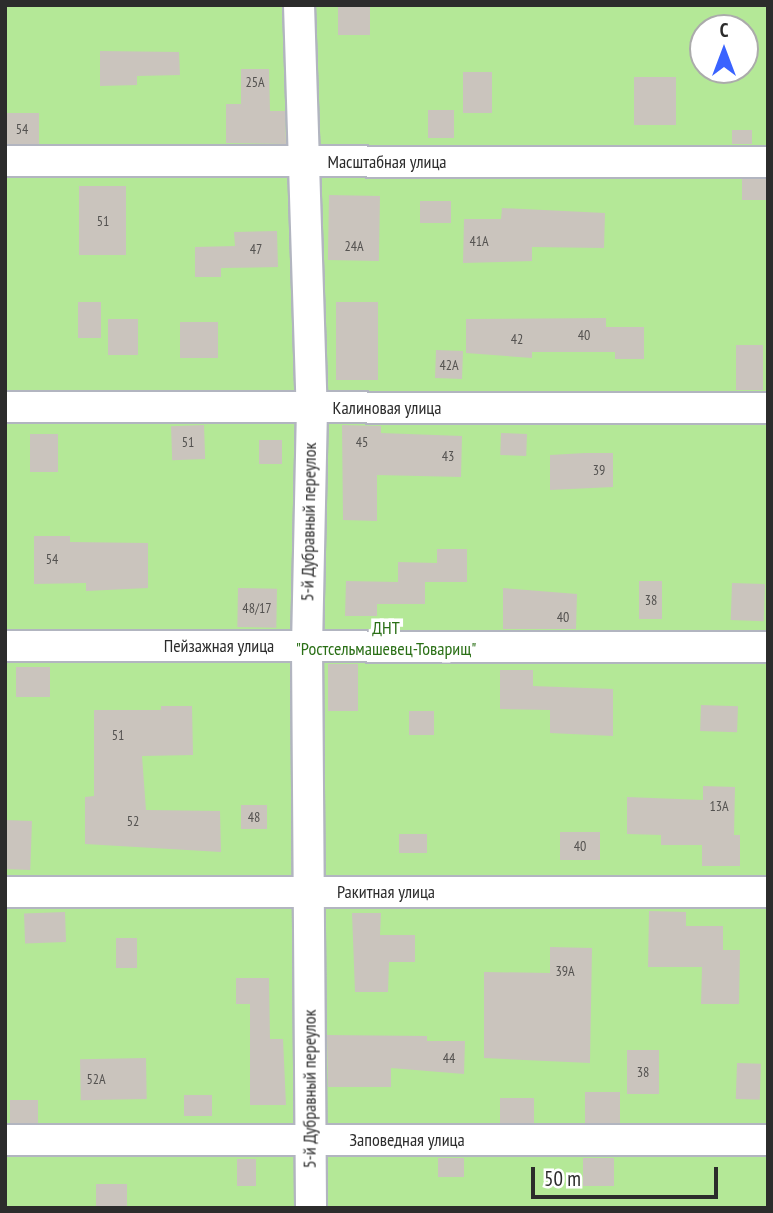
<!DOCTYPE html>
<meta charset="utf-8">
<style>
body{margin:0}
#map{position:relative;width:773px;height:1213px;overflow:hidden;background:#efe7de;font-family:"PT Sans Narrow",sans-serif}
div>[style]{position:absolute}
.green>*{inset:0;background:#b4e897}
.building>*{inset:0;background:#cac4bd;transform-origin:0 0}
.roads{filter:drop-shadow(2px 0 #b2b5c0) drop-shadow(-2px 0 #b2b5c0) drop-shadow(0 2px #b2b5c0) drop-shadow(0 -2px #b2b5c0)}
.minor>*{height:30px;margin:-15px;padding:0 15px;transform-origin:15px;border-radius:15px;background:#fff}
span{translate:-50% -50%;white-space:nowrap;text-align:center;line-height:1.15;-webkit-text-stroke:7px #fff;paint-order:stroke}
.number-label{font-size:14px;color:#545250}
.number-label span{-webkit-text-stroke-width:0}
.street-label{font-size:18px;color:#2c2c2c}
.park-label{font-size:18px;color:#2a6f16}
.frame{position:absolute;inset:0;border:7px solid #2c2c2c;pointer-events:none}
.north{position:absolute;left:689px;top:14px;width:70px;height:70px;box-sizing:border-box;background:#fff;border:2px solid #ababab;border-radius:50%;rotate:0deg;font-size:19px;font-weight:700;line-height:28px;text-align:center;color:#2c2c2c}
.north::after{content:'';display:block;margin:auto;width:24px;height:32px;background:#3a63ff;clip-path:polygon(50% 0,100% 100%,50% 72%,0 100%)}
.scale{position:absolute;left:531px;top:1167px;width:187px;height:32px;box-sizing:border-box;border:4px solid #2c2c2c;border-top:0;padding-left:9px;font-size:21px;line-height:24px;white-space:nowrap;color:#2c2c2c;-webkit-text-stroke:5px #fff;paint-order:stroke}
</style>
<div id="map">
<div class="green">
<i style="clip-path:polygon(evenodd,5px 5px,768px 5px,768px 1208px,5px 1208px,5px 5px,703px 28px,745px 28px,745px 70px,703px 70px,703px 28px)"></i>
</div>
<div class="building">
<i style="left:338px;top:5px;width:32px;height:30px"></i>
<i style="clip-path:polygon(100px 51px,179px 52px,180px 75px,137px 76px,137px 85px,100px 86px)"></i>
<i style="clip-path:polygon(241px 69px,269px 69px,270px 111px,285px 111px,286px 144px,226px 143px,226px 104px,241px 104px)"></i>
<i style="left:463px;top:72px;width:29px;height:41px"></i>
<i style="left:634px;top:77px;width:42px;height:48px"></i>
<i style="left:428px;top:110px;width:26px;height:28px"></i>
<i style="left:5px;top:113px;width:34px;height:31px"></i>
<i style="left:732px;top:130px;width:20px;height:14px"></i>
<i style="left:742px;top:179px;width:26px;height:21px"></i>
<i style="left:126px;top:186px;width:69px;height:47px;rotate:90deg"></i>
<i style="left:329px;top:195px;width:51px;height:65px;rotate:1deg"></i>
<i style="left:420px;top:201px;width:31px;height:22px"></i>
<i style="clip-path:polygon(502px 208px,605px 213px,604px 248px,532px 247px,532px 261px,463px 263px,464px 219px,501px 219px)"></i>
<i style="clip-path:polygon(277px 231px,278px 267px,221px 268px,221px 277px,195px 277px,195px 247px,235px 246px,234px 232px)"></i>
<i style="left:78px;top:302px;width:23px;height:36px"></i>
<i style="left:336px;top:302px;width:42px;height:78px"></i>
<i style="clip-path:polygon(606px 318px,606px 327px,644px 327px,644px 359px,615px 359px,615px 352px,532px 352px,532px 358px,466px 353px,466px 319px)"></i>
<i style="left:108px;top:319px;width:30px;height:36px"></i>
<i style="left:180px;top:322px;width:38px;height:36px"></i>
<i style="left:736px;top:345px;width:27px;height:45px"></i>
<i style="left:436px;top:350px;width:27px;height:28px;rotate:2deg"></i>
<i style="left:204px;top:425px;width:34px;height:33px;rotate:88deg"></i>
<i style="clip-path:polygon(342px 425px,381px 426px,381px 433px,462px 436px,461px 477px,377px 475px,377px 521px,343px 520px)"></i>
<i style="left:501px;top:433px;width:26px;height:22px;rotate:2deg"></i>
<i style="left:58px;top:434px;width:38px;height:28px;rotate:90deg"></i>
<i style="left:259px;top:440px;width:23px;height:24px"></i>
<i style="clip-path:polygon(585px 453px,613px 453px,613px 487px,550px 490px,550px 455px)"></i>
<i style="clip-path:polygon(34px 536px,70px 536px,70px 542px,148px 543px,148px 588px,86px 591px,86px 583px,34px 584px)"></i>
<i style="clip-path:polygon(437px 549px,467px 549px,467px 582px,425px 582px,425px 604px,377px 604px,377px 616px,345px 616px,346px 581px,398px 582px,398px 562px,437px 563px)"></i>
<i style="left:639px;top:581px;width:23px;height:38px"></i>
<i style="left:732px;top:583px;width:33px;height:37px;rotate:2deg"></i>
<i style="left:238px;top:588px;width:39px;height:39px;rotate:1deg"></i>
<i style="clip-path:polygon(503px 588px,577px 594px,576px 629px,503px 629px)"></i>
<i style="left:328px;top:664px;width:30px;height:47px"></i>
<i style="left:50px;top:667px;width:30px;height:34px;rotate:90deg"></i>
<i style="clip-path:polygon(500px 670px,533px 670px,533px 686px,613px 689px,613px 736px,550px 733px,550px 710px,500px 709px)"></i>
<i style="left:701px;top:705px;width:37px;height:26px;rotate:2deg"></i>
<i style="clip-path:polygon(161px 706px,192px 706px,193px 755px,142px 756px,146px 810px,220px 811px,221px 852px,85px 844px,85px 797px,94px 796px,94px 710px,161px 710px)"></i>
<i style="left:409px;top:711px;width:25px;height:24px"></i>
<i style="clip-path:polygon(703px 786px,735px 787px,734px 835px,740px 835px,740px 866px,702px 866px,702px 845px,661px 845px,661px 835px,627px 834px,627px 797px,703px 800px)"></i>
<i style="left:241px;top:805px;width:26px;height:24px"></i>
<i style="left:5px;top:820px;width:27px;height:49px;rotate:2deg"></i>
<i style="left:560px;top:832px;width:40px;height:28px"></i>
<i style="left:399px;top:834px;width:28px;height:19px"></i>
<i style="clip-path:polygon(649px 911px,686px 912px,686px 926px,723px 926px,723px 950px,740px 950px,739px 1004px,701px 1004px,702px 967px,648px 967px)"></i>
<i style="left:65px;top:912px;width:30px;height:41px;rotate:88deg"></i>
<i style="clip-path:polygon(352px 913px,381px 913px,380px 935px,415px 935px,415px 962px,389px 962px,388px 992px,355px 992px)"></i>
<i style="left:116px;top:938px;width:21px;height:30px"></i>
<i style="clip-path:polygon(550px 947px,592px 948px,590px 1063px,484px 1058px,484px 972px,550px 973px)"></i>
<i style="clip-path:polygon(236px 978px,269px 978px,270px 1039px,283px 1039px,286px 1105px,250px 1105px,250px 1004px,236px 1004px)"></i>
<i style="clip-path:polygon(327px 1035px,427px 1036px,427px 1041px,465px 1041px,464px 1074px,391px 1068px,391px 1087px,328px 1087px)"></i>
<i style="left:627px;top:1050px;width:32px;height:44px"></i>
<i style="left:146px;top:1058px;width:41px;height:66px;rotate:89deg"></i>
<i style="left:737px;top:1063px;width:24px;height:36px;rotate:2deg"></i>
<i style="left:585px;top:1092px;width:35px;height:31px"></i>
<i style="left:184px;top:1095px;width:28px;height:21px"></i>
<i style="left:500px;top:1098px;width:34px;height:25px"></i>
<i style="left:10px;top:1100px;width:28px;height:23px"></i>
<i style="left:438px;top:1158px;width:26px;height:19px"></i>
<i style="left:583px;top:1158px;width:31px;height:28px"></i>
<i style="left:237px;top:1159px;width:19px;height:27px"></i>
<i style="left:96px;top:1184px;width:31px;height:24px"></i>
</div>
<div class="roads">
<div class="minor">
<i style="left:299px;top:5px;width:403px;rotate:88.2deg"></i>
<i style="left:312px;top:408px;width:239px;rotate:91.2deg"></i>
<i style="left:307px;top:647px;width:561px;rotate:89.59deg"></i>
<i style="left:5px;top:161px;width:763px;rotate:0.08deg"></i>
<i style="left:5px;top:407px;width:763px;rotate:0.08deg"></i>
<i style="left:5px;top:646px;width:763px;rotate:0.08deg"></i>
<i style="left:5px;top:892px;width:763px"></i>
<i style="left:5px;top:1140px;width:763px"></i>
</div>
</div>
<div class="number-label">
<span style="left:255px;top:82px">25А</span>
<span style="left:22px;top:129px">54</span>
<span style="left:103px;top:221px">51</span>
<span style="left:479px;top:241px">41А</span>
<span style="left:354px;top:246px">24А</span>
<span style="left:256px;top:249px">47</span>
<span style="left:584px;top:335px">40</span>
<span style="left:517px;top:339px">42</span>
<span style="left:449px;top:365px">42А</span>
<span style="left:188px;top:442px">51</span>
<span style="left:362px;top:442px">45</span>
<span style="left:448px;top:456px">43</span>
<span style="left:599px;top:470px">39</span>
<span style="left:52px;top:559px">54</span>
<span style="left:651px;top:600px">38</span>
<span style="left:257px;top:608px">48/17</span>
<span style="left:563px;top:617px">40</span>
<span style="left:118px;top:735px">51</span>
<span style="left:719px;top:806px">13А</span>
<span style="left:254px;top:817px">48</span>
<span style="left:133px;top:821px">52</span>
<span style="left:580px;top:846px">40</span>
<span style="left:565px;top:971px">39А</span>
<span style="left:449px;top:1058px">44</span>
<span style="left:643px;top:1072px">38</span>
<span style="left:96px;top:1079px">52А</span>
</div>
<div class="street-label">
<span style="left:387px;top:162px">Масштабная улица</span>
<span style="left:387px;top:408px">Калиновая улица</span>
<span style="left:309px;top:522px;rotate:-89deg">5-й Дубравный переулок</span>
<span style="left:219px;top:646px">Пейзажная улица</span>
<span style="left:386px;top:892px">Ракитная улица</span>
<span style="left:310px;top:1089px;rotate:-90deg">5-й Дубравный переулок</span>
<span style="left:407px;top:1140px">Заповедная улица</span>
</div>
<div class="park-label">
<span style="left:386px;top:639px">ДНТ<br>"Ростсельмашевец-Товарищ"</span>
</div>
<div class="frame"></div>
<div class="north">С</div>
<div class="scale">50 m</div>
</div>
